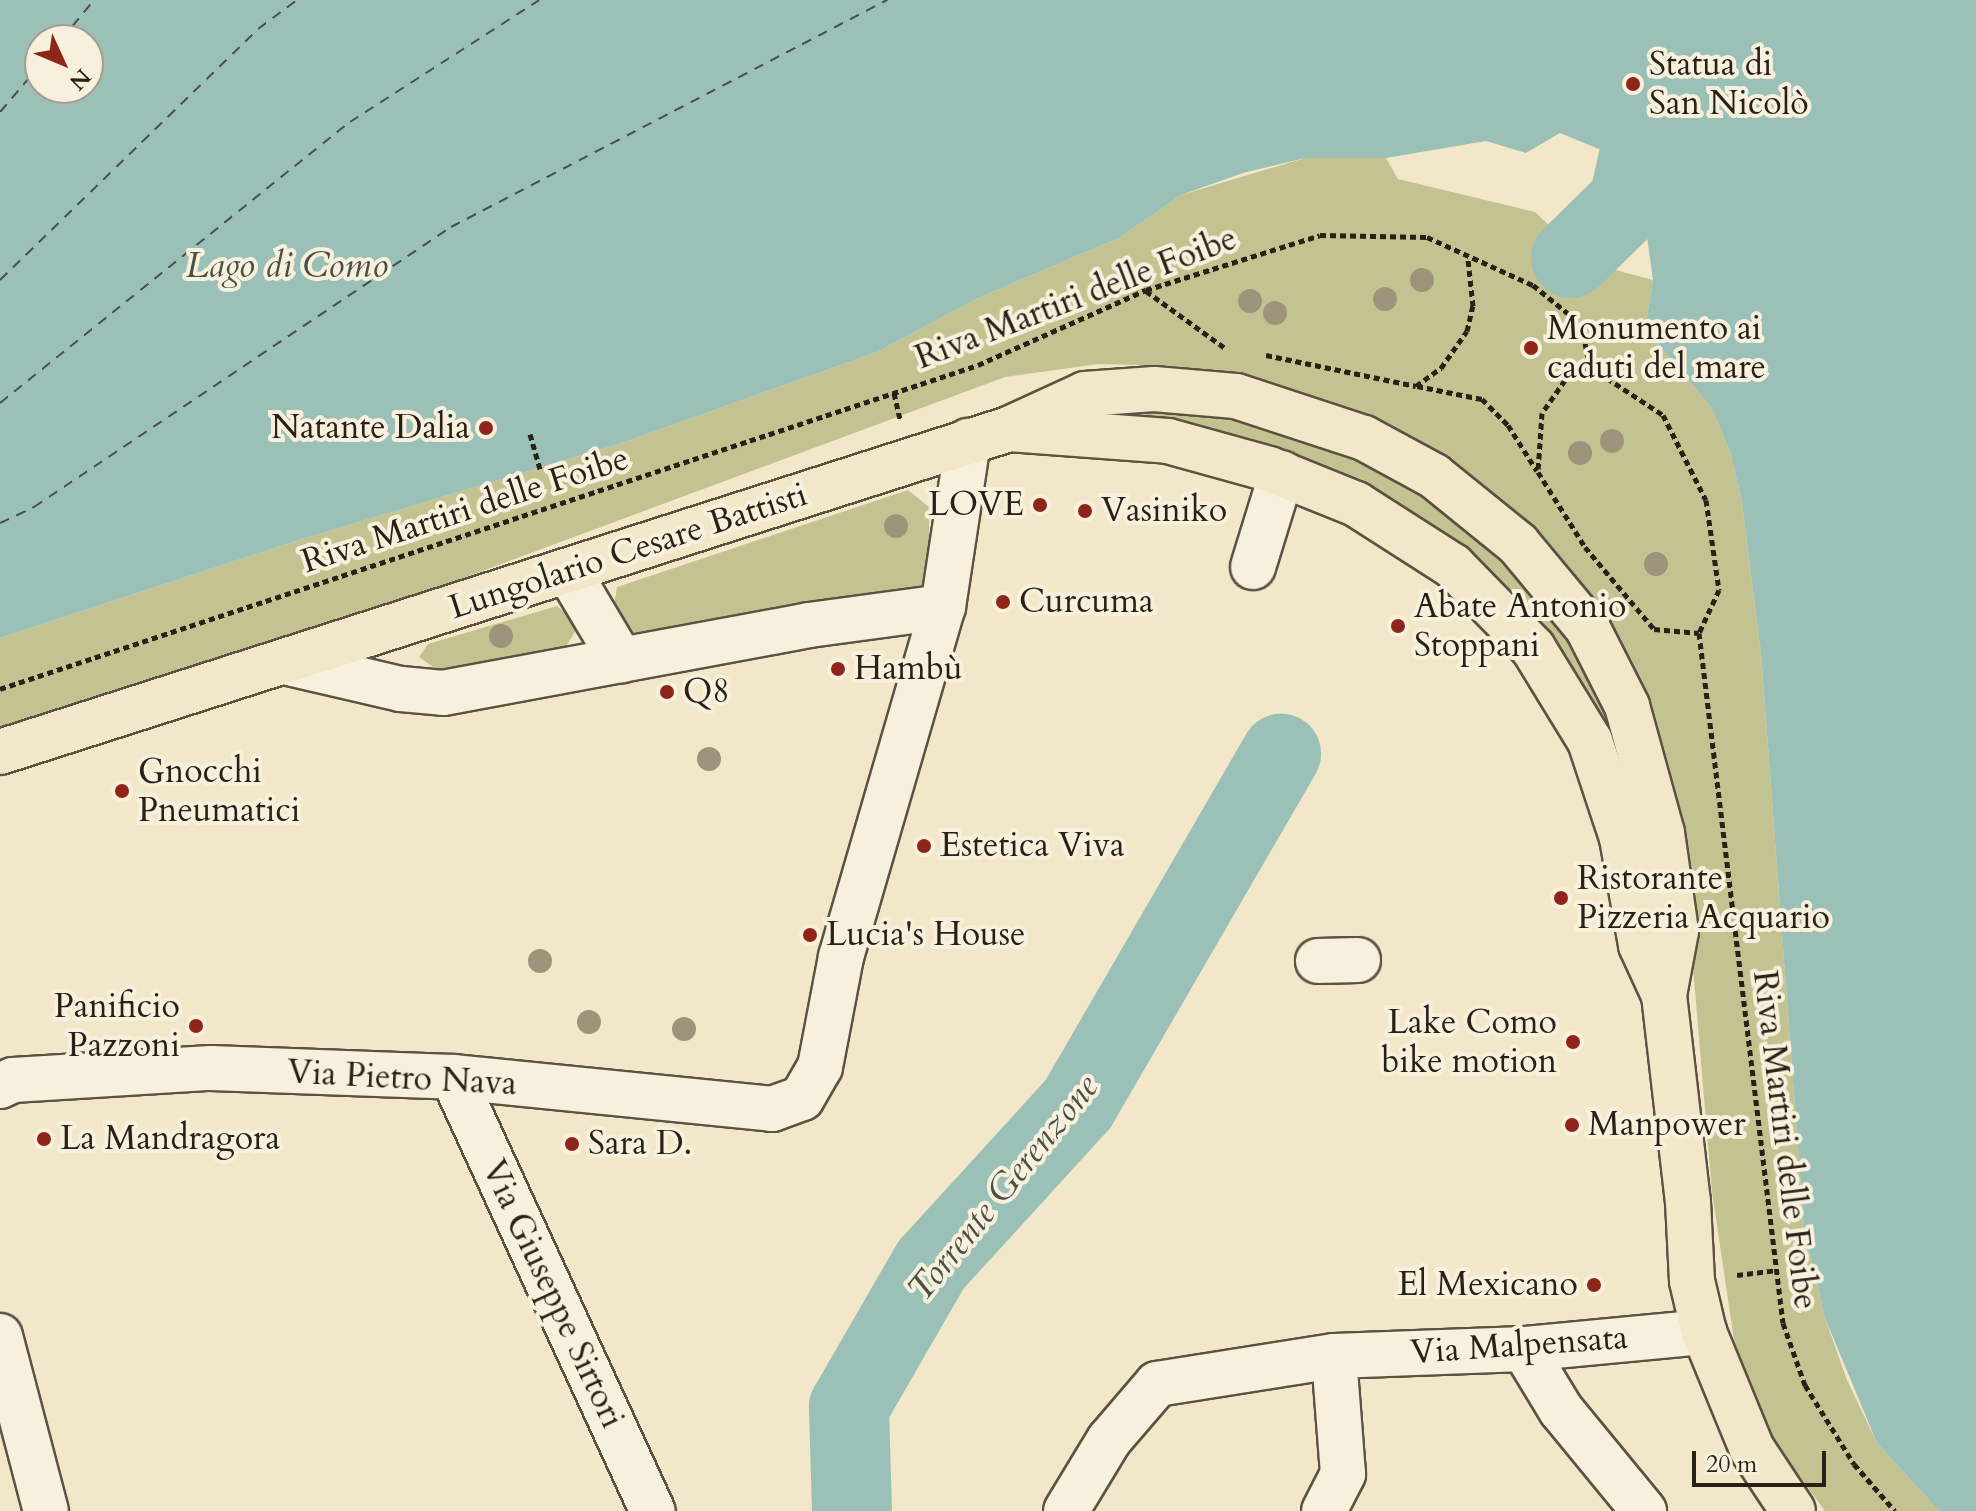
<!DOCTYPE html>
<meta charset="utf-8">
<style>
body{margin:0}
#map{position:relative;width:1976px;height:1511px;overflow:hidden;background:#f2e8c9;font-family:Cardo,serif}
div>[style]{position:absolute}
.green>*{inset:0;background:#c3c391}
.water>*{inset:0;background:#9bc0b8}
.river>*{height:80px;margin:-40px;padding:0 40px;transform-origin:40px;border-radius:40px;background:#9bc0b8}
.ferry>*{height:2px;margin-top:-1px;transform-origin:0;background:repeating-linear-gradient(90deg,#4b5047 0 10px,transparent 0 18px)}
.path>*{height:5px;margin-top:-2.5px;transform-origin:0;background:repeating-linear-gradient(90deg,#292017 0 6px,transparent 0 10px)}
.roads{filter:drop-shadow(2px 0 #5b5244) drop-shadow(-2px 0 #5b5244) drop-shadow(0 2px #5b5244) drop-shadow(0 -2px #5b5244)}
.minor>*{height:44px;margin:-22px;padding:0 22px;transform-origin:22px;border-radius:22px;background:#f7f0dc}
.major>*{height:44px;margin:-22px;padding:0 22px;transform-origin:22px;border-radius:22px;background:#f2e8c9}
.trees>*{width:24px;height:24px;margin:-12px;border-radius:50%;background:#9d957b}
.dots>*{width:22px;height:22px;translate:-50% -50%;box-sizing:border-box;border:4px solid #f7f0dc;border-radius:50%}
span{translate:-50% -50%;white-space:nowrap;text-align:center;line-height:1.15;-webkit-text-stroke:8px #f7f0dc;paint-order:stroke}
.poi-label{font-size:34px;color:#292017}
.left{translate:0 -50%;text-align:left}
.right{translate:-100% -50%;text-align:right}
.street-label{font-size:34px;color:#292017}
.water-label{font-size:36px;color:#4b5047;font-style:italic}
.north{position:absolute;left:24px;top:24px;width:80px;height:80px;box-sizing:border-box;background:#f7f0dc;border:2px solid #a59d8d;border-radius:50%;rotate:134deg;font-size:22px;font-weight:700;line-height:32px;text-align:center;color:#292017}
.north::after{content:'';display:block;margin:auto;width:28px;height:36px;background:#8f2418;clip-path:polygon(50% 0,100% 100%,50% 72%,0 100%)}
.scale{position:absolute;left:1692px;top:1451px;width:134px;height:36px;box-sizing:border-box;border:4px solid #292017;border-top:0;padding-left:10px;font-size:24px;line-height:28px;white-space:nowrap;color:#292017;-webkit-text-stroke:6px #f7f0dc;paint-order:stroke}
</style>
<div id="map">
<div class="green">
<i style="clip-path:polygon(1305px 158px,1386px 158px,1398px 179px,1535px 212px,1551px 227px,1551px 246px,1571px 258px,1653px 280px,1645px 329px,1711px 407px,1730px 451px,1742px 502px,1761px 653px,1804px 1227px,1825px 1318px,1847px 1380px,1877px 1443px,1939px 1511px,1825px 1511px,1762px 1425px,1734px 1340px,1712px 1192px,1687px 896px,1646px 704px,1394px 430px,1331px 403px,1265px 382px,1175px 366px,1098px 364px,1005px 377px,0 750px,0 638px,302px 539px,622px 443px,877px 352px,978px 298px,1119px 238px,1181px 195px)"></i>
<i style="clip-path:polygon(1163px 408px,1256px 421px,1319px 438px,1415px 486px,1482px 538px,1557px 621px,1617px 729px,1628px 774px,1581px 686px,1318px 465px,1245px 437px,1176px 423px,1051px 418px)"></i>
<i style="clip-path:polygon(908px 490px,929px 507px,929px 591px,636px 640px,611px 623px,617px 587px)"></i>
<i style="clip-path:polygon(557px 606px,574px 620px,576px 630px,563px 651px,440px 672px,419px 657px,428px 644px)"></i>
</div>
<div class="water">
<i style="clip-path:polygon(evenodd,0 0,1976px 0,1976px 1511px,1939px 1511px,1877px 1443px,1825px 1318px,1804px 1227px,1761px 653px,1742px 502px,1730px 451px,1711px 407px,1645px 329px,1653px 280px,1647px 237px,1606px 152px,1560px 133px,1526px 153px,1486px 141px,1386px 158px,1305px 158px,1243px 173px,1181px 195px,1119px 238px,978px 298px,877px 352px,622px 443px,302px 539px,0 638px,0 0,40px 40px,88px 40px,88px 88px,40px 88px,40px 40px)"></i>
</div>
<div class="river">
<i style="left:1571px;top:258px;width:81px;rotate:-44.5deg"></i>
<i style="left:1629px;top:201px;width:206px;rotate:-77.4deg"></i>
<i style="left:852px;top:1511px;width:104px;rotate:-91.7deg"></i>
<i style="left:849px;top:1407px;width:164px;rotate:-60deg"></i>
<i style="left:931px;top:1265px;width:218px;rotate:-47.6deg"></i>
<i style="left:1078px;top:1104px;width:405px;rotate:-59.9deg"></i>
</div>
<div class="ferry">
<i style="left:61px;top:40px;width:52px;rotate:-50.5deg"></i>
<i style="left:0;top:112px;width:62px;rotate:-49.6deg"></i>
<i style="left:0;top:280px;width:360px;rotate:-44.2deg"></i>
<i style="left:258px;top:29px;width:49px;rotate:-36.6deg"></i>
<i style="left:0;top:403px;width:449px;rotate:-38.8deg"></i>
<i style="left:350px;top:122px;width:225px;rotate:-32.8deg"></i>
<i style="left:0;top:523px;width:38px;rotate:-25deg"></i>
<i style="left:34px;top:507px;width:502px;rotate:-33.88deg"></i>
<i style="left:451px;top:227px;width:492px;rotate:-27.5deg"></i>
</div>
<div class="path">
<i style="left:1146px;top:291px;width:97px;rotate:35.8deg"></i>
<i style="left:1266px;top:355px;width:153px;rotate:11.7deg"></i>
<i style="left:1416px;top:386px;width:31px;rotate:-36deg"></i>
<i style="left:1441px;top:368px;width:45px;rotate:-54.9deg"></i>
<i style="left:1467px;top:331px;width:26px;rotate:-77deg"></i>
<i style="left:1473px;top:306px;width:47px;rotate:-96.1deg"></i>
<i style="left:1590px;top:367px;width:28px;rotate:153deg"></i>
<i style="left:1565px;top:380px;width:40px;rotate:124.9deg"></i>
<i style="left:1542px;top:413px;width:59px;rotate:93.9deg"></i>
<i style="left:1538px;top:472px;width:89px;rotate:57.9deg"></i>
<i style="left:1585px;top:547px;width:107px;rotate:49.9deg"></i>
<i style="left:1654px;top:629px;width:45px;rotate:5.1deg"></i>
<i style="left:1417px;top:386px;width:66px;rotate:11.3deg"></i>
<i style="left:1482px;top:399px;width:37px;rotate:45deg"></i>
<i style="left:1508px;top:425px;width:54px;rotate:57.8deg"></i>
<i style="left:894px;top:393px;width:27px;rotate:77deg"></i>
<i style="left:530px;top:434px;width:37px;rotate:74deg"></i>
<i style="left:0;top:689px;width:1030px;rotate:-18.33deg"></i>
<i style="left:978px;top:365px;width:184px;rotate:-24.1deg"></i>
<i style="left:1146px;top:290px;width:182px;rotate:-17.5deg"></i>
<i style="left:1320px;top:235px;width:107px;rotate:1.1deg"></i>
<i style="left:1427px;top:237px;width:116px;rotate:24.4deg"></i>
<i style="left:1533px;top:285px;width:62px;rotate:39.1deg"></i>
<i style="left:1581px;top:324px;width:44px;rotate:78.2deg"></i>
<i style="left:1590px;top:367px;width:87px;rotate:33.3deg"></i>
<i style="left:1663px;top:415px;width:95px;rotate:63.2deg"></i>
<i style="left:1706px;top:500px;width:91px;rotate:81.8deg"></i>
<i style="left:1719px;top:590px;width:47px;rotate:114.9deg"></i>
<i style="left:1699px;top:633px;width:695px;rotate:83.06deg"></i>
<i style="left:1783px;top:1323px;width:66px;rotate:70.5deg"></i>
<i style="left:1805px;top:1385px;width:93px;rotate:58.2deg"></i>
<i style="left:1854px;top:1464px;width:62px;rotate:48.9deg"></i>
<i style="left:1737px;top:1275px;width:38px;rotate:-7deg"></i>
</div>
<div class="roads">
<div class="minor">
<i style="left:1253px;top:567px;width:98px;rotate:-72.9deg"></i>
<i style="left:568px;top:571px;width:104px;rotate:59.2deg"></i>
<i style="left:289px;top:663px;width:115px;rotate:13.1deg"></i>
<i style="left:401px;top:689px;width:42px;rotate:5.4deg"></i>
<i style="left:443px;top:693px;width:372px;rotate:-10.5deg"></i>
<i style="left:809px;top:625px;width:135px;rotate:-7.7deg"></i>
<i style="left:1318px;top:961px;width:40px;rotate:-1.4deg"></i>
<i style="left:453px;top:1077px;width:478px;rotate:65.3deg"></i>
<i style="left:0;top:1086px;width:14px;rotate:-25deg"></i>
<i style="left:13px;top:1080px;width:198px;rotate:-3.5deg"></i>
<i style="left:211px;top:1068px;width:242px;rotate:2.1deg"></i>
<i style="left:453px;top:1077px;width:321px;rotate:5.7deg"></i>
<i style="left:772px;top:1109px;width:32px;rotate:-20deg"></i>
<i style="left:802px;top:1098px;width:36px;rotate:-60deg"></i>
<i style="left:820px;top:1067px;width:112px;rotate:-79.2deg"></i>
<i style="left:841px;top:957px;width:365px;rotate:-73.8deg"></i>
<i style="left:943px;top:607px;width:168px;rotate:-81.4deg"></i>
<i style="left:0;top:1336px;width:181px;rotate:75.3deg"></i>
<i style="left:1524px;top:1349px;width:71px;rotate:58.8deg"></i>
<i style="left:1561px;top:1410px;width:131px;rotate:50.6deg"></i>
<i style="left:1066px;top:1511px;width:83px;rotate:-58.8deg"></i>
<i style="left:1109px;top:1440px;width:74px;rotate:-49.4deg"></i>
<i style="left:1157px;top:1384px;width:179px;rotate:-9deg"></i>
<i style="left:1334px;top:1356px;width:190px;rotate:-2.1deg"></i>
<i style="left:1524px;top:1349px;width:181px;rotate:-5.4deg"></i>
<i style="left:1324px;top:1511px;width:42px;rotate:-62.8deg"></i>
<i style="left:1343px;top:1474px;width:118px;rotate:-94.4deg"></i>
</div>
<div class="major">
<i style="left:1009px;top:429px;width:159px;rotate:4.3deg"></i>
<i style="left:1168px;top:441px;width:105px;rotate:15.5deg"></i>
<i style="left:1269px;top:469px;width:94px;rotate:21.9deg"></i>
<i style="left:1356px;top:504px;width:115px;rotate:32.6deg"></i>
<i style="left:1453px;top:566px;width:115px;rotate:45.7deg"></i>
<i style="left:1533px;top:648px;width:109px;rotate:58.5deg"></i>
<i style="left:1590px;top:741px;width:102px;rotate:71.7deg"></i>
<i style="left:1622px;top:838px;width:109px;rotate:79.9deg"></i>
<i style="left:1641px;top:945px;width:55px;rotate:65.3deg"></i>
<i style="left:0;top:752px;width:1059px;rotate:-17.75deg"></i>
<i style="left:1009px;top:429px;width:84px;rotate:-24.7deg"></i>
<i style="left:1085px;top:394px;width:69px;rotate:-4.1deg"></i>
<i style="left:1154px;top:389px;width:82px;rotate:4.9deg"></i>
<i style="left:1236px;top:396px;width:135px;rotate:18.2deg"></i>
<i style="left:1364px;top:438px;width:80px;rotate:28.5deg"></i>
<i style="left:1434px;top:476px;width:108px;rotate:39deg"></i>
<i style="left:1518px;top:544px;width:108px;rotate:50.3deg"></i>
<i style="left:1587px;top:627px;width:89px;rotate:63.1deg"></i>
<i style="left:1627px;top:706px;width:132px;rotate:74.6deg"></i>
<i style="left:1662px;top:833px;width:99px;rotate:81.9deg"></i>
<i style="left:1676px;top:931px;width:65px;rotate:100.6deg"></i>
<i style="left:1664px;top:995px;width:208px;rotate:83.4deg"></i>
<i style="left:1688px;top:1202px;width:79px;rotate:87.1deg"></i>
<i style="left:1692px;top:1281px;width:52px;rotate:76.8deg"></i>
<i style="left:1704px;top:1332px;width:126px;rotate:67.7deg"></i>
<i style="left:1752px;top:1449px;width:74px;rotate:56.5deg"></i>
</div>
</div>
<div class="trees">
<i style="left:1422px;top:280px"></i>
<i style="left:1385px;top:299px"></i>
<i style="left:1250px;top:301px"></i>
<i style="left:1275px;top:313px"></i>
<i style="left:1612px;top:441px"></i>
<i style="left:1580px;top:453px"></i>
<i style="left:896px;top:526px"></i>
<i style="left:1656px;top:564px"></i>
<i style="left:501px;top:636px"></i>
<i style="left:709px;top:759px"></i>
<i style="left:540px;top:961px"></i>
<i style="left:589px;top:1022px"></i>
<i style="left:684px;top:1029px"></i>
</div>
<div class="dots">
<i style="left:1633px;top:84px;background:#8f2418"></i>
<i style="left:1531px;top:348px;background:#8f2418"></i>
<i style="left:486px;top:428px;background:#8f2418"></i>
<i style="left:1040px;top:505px;background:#8f2418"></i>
<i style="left:1085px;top:511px;background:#8f2418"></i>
<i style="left:1003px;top:602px;background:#8f2418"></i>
<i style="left:1398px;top:626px;background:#8f2418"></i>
<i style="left:838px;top:669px;background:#8f2418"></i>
<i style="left:667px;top:692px;background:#8f2418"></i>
<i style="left:122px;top:791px;background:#8f2418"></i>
<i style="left:924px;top:846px;background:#8f2418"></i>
<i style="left:1561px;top:898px;background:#8f2418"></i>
<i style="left:810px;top:935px;background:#8f2418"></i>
<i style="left:196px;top:1026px;background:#8f2418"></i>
<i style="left:1573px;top:1042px;background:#8f2418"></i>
<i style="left:1572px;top:1125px;background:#8f2418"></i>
<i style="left:44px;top:1139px;background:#8f2418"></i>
<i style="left:572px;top:1144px;background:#8f2418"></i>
<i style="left:1594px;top:1285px;background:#8f2418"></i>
</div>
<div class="poi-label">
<span class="left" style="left:1649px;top:84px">Statua di<br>San Nicolò</span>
<span class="left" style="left:1547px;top:348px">Monumento ai<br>caduti del mare</span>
<span class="right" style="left:470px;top:428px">Natante Dalia</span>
<span class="right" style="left:1024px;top:505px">LOVE</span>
<span class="left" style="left:1101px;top:511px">Vasiniko</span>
<span class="left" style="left:1019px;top:602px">Curcuma</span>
<span class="left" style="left:1414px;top:626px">Abate Antonio<br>Stoppani</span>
<span class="left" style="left:854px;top:669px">Hambù</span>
<span class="left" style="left:683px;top:692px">Q8</span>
<span class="left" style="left:138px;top:791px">Gnocchi<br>Pneumatici</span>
<span class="left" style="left:940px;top:846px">Estetica Viva</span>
<span class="left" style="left:1577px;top:898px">Ristorante<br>Pizzeria Acquario</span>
<span class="left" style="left:826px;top:935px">Lucia's House</span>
<span class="right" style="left:180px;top:1026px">Panificio<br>Pazzoni</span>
<span class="right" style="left:1557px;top:1042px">Lake Como<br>bike motion</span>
<span class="left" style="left:1588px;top:1125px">Manpower</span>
<span class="left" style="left:60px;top:1139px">La Mandragora</span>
<span class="left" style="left:588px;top:1144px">Sara D.</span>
<span class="right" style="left:1578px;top:1285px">El Mexicano</span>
</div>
<div class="street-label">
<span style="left:1076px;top:298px;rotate:-21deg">Riva Martiri delle Foibe</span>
<span style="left:465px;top:510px;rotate:-18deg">Riva Martiri delle Foibe</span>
<span style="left:628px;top:551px;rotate:-18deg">Lungolario Cesare Battisti</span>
<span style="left:402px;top:1078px;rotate:3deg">Via Pietro Nava</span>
<span style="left:1785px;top:1140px;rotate:83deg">Riva Martiri delle Foibe</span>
<span style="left:553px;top:1294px;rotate:65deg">Via Giuseppe Sirtori</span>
<span style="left:1519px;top:1345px;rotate:-4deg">Via Malpensata</span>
</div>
<div class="water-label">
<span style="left:287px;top:266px">Lago di Como</span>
<span style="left:1003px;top:1188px;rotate:-51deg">Torrente Gerenzone</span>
</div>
<div class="north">N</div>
<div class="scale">20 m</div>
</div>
